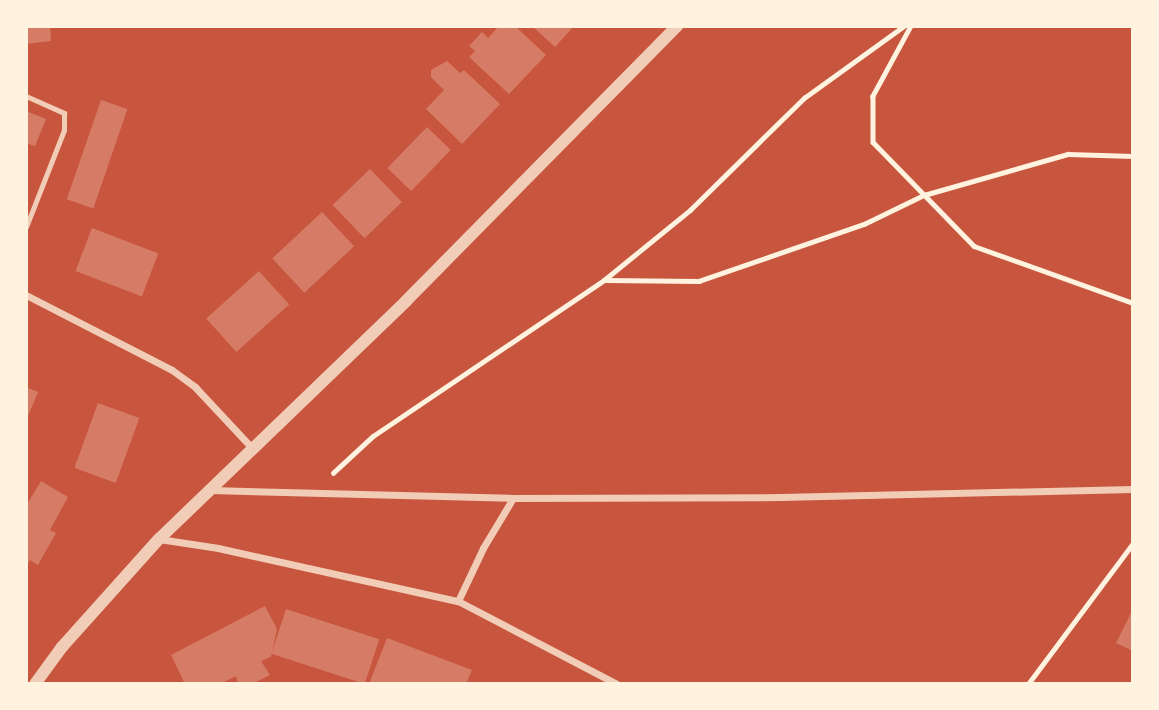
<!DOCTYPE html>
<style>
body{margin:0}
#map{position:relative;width:1159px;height:710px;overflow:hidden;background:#c8553d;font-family:Merriweather,serif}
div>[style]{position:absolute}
.building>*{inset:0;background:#d67c66;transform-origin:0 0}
.path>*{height:4.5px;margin:-2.25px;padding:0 2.25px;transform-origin:2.25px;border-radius:2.25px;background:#fff3e0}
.service>*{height:5px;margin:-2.5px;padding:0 2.5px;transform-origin:2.5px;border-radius:2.5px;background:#f1ccb7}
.minor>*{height:7px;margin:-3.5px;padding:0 3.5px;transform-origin:3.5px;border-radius:3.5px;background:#f1ccb7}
.tertiary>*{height:12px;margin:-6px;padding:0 6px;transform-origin:6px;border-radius:6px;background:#f1ccb7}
span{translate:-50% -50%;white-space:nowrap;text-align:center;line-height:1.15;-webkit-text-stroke:7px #fff3e0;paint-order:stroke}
.frame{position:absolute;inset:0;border:28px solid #fff3e0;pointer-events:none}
</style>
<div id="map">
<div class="building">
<i style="clip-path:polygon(26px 26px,50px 26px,51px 41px,26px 44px)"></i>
<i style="clip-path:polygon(499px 26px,515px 26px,546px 55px,509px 94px,469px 57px,475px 51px,469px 46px,482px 32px,488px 38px)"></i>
<i style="clip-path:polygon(532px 26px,574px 26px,555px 47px)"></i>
<i style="clip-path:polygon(447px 61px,460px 73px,464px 70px,500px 104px,462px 144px,426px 109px,444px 90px,431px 77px,431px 70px)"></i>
<i style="left:101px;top:100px;width:28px;height:105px;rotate:19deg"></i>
<i style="clip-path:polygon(26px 111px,46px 119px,35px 146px,26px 143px)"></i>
<i style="left:427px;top:127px;width:33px;height:57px;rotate:44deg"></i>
<i style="left:370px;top:169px;width:46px;height:52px;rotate:46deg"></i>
<i style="left:322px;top:212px;width:47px;height:68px;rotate:47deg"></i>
<i style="left:92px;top:228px;width:71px;height:46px;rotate:21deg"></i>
<i style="left:259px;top:271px;width:45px;height:71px;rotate:48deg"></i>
<i style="clip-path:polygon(26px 387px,38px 392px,26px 421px)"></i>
<i style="left:98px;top:403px;width:44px;height:69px;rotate:20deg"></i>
<i style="clip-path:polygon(41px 481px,68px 497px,50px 530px,56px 533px,38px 565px,30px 560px,26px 567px,26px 506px)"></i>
<i style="clip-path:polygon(265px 606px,277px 629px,271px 657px,261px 661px,270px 675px,252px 684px,238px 684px,236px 676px,220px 684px,185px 684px,171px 655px)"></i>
<i style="left:286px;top:609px;width:98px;height:47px;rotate:18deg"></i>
<i style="clip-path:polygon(1131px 613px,1133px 614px,1133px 651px,1116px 643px)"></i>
<i style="clip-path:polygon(387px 638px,472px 670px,466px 684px,369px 684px)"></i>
</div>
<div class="path">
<i style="left:911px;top:26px;width:80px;rotate:118.5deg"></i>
<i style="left:873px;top:96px;width:46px;rotate:90deg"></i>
<i style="left:873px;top:142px;width:145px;rotate:45.8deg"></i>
<i style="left:974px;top:246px;width:169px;rotate:19.7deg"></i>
<i style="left:604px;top:280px;width:95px;rotate:0.6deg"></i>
<i style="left:699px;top:281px;width:175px;rotate:-19.1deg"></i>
<i style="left:864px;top:224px;width:67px;rotate:-25.8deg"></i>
<i style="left:924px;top:195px;width:150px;rotate:-15.9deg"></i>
<i style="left:1068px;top:154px;width:65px;rotate:1.8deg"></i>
<i style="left:333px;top:473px;width:54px;rotate:-42.8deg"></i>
<i style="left:373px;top:436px;width:279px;rotate:-34deg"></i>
<i style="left:604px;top:280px;width:111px;rotate:-39.1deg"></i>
<i style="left:690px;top:210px;width:160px;rotate:-44.5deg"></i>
<i style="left:804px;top:98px;width:123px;rotate:-35.8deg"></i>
<i style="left:1028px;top:684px;width:176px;rotate:-53.3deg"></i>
</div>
<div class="service">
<i style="left:26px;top:96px;width:42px;rotate:24.1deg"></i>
<i style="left:64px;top:113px;width:17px;rotate:90deg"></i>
<i style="left:64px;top:130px;width:104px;rotate:111.4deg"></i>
</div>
<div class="minor">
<i style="left:26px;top:295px;width:164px;rotate:27.2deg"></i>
<i style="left:172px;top:370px;width:29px;rotate:36deg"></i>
<i style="left:195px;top:387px;width:83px;rotate:46.9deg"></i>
<i style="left:210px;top:490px;width:303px;rotate:1.5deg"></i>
<i style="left:513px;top:498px;width:267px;rotate:-0.2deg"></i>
<i style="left:780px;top:497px;width:353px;rotate:-1.3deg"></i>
<i style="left:159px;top:539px;width:60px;rotate:8.7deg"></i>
<i style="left:218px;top:548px;width:246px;rotate:12.5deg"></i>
<i style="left:458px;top:601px;width:59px;rotate:-64.7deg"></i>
<i style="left:483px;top:548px;width:58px;rotate:-59deg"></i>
<i style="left:458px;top:601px;width:179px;rotate:27.6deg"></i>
</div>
<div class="tertiary">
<i style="left:35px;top:684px;width:46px;rotate:-53.9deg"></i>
<i style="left:62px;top:647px;width:145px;rotate:-48.1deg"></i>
<i style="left:159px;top:539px;width:343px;rotate:-43.9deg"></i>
<i style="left:406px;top:301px;width:386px;rotate:-45.4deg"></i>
</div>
<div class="frame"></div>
</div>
